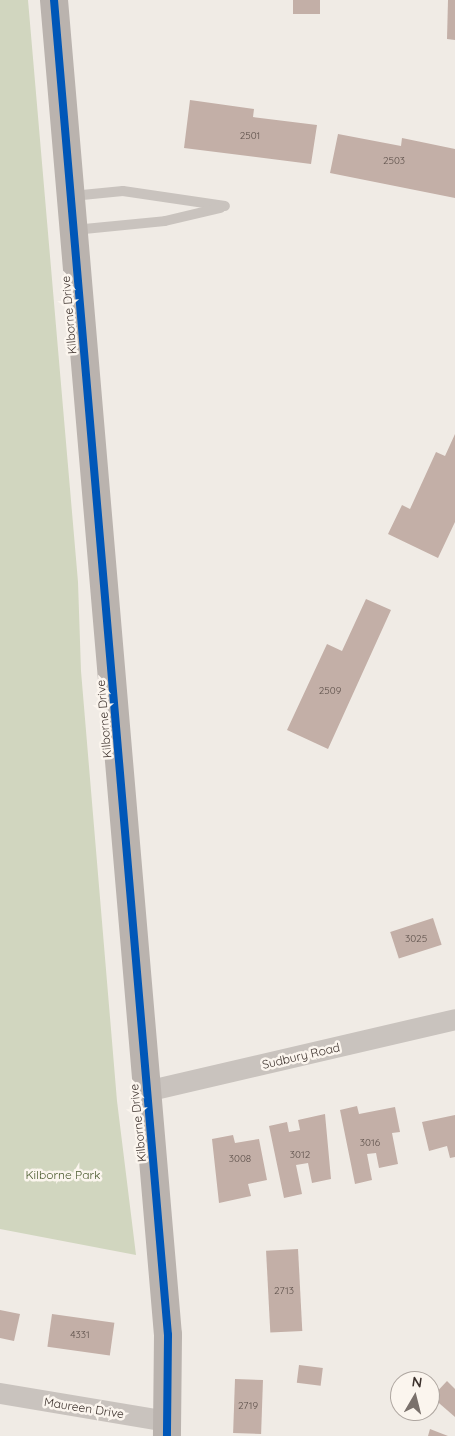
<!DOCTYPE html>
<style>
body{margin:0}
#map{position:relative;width:455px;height:1436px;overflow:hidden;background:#f0ebe5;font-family:Quicksand,sans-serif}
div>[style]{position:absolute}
.green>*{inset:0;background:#d1d6bf}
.building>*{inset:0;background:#c3afa7;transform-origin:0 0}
.lane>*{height:10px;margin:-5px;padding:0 5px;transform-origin:5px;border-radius:5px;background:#c9c3be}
.street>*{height:21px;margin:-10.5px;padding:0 10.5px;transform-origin:10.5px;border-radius:10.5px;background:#c9c3be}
.secondary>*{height:28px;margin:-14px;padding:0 14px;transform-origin:14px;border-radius:14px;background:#bab3ae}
.cycleway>*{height:8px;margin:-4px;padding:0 4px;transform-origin:4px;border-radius:4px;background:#0057b8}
span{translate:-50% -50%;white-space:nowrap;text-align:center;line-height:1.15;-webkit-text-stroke:5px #fbf5ee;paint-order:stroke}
.number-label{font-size:10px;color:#5d504a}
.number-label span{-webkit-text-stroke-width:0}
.street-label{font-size:12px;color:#3b302b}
.park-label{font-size:12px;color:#4a5a2e}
.north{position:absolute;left:390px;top:1371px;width:50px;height:50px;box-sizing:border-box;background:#fbf5ee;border:1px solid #aea6a0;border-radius:50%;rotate:8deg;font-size:14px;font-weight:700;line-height:20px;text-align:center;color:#3b302b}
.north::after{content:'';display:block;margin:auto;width:18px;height:22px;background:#7a716c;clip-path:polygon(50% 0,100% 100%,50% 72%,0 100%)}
</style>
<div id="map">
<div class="green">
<i style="clip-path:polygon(0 0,28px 0,78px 582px,81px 671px,117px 1101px,136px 1255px,0 1229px)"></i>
</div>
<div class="building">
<i style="left:293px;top:0;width:27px;height:14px"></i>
<i style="clip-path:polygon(448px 0,455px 0,455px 40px,447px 39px)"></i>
<i style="clip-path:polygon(190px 100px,254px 109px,253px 117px,317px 125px,311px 164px,184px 148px)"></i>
<i style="clip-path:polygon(338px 134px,401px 146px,402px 138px,455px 149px,455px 198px,330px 173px)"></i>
<i style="clip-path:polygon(455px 434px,455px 522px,438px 558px,388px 534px,402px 505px,410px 509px,436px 452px,445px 456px)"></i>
<i style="clip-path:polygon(366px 599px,391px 610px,328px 749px,287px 730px,327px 644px,342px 651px)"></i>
<i style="left:433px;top:918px;width:28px;height:45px;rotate:72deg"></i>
<i style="clip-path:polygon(357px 1106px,359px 1114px,395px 1107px,400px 1132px,392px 1133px,398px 1164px,379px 1168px,376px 1153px,367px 1154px,372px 1180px,355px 1184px,340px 1110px)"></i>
<i style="clip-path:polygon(325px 1114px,331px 1179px,312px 1183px,308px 1163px,296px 1165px,302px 1194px,284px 1198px,269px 1126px,287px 1122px,289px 1132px,300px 1130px,298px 1120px)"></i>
<i style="clip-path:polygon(455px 1115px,455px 1157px,450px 1158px,447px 1146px,429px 1151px,422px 1122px)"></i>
<i style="clip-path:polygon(233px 1135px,235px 1143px,259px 1139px,267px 1180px,248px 1184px,251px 1196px,219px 1203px,212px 1139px)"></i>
<i style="left:298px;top:1249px;width:82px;height:32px;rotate:87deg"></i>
<i style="clip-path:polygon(0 1310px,20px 1314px,14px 1341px,0 1338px)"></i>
<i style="left:52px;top:1314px;width:63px;height:33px;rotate:8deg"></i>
<i style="left:299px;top:1365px;width:24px;height:18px;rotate:7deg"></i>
<i style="left:235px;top:1379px;width:28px;height:54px;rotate:2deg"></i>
<i style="clip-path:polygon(447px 1381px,455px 1389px,455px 1417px,432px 1397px)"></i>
<i style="clip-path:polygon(430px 1429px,448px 1436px,428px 1436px)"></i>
</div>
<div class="lane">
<i style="left:72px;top:196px;width:51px;rotate:-5.6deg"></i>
<i style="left:123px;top:191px;width:103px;rotate:8.4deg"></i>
<i style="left:74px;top:230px;width:91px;rotate:-5.6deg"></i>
<i style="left:165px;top:221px;width:57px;rotate:-13.3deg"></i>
</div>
<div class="street">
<i style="left:146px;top:1091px;width:317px;rotate:-13.1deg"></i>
<i style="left:0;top:1393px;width:170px;rotate:9.5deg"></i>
</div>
<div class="secondary">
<i style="left:54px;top:0;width:1340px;rotate:85.12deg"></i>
<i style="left:168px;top:1335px;width:101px;rotate:90.6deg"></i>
</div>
<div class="cycleway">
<i style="left:54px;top:0;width:1340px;rotate:85.12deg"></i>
<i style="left:168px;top:1335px;width:101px;rotate:90.6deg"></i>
</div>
<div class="number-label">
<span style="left:250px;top:136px">2501</span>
<span style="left:394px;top:161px">2503</span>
<span style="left:330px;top:691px">2509</span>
<span style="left:416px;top:939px">3025</span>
<span style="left:370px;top:1143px">3016</span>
<span style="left:300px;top:1155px">3012</span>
<span style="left:240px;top:1159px">3008</span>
<span style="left:284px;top:1291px">2713</span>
<span style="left:80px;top:1335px">4331</span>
<span style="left:248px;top:1406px">2719</span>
</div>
<div class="street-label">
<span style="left:69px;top:315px;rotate:-95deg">Kilborne Drive</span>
<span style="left:104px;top:719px;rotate:-95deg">Kilborne Drive</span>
<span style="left:301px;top:1056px;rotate:-13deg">Sudbury Road</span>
<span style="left:138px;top:1123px;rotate:-96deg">Kilborne Drive</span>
<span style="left:84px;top:1408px;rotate:9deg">Maureen Drive</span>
</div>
<div class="park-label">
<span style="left:63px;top:1175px">Kilborne Park</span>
</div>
<div class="north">N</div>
</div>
